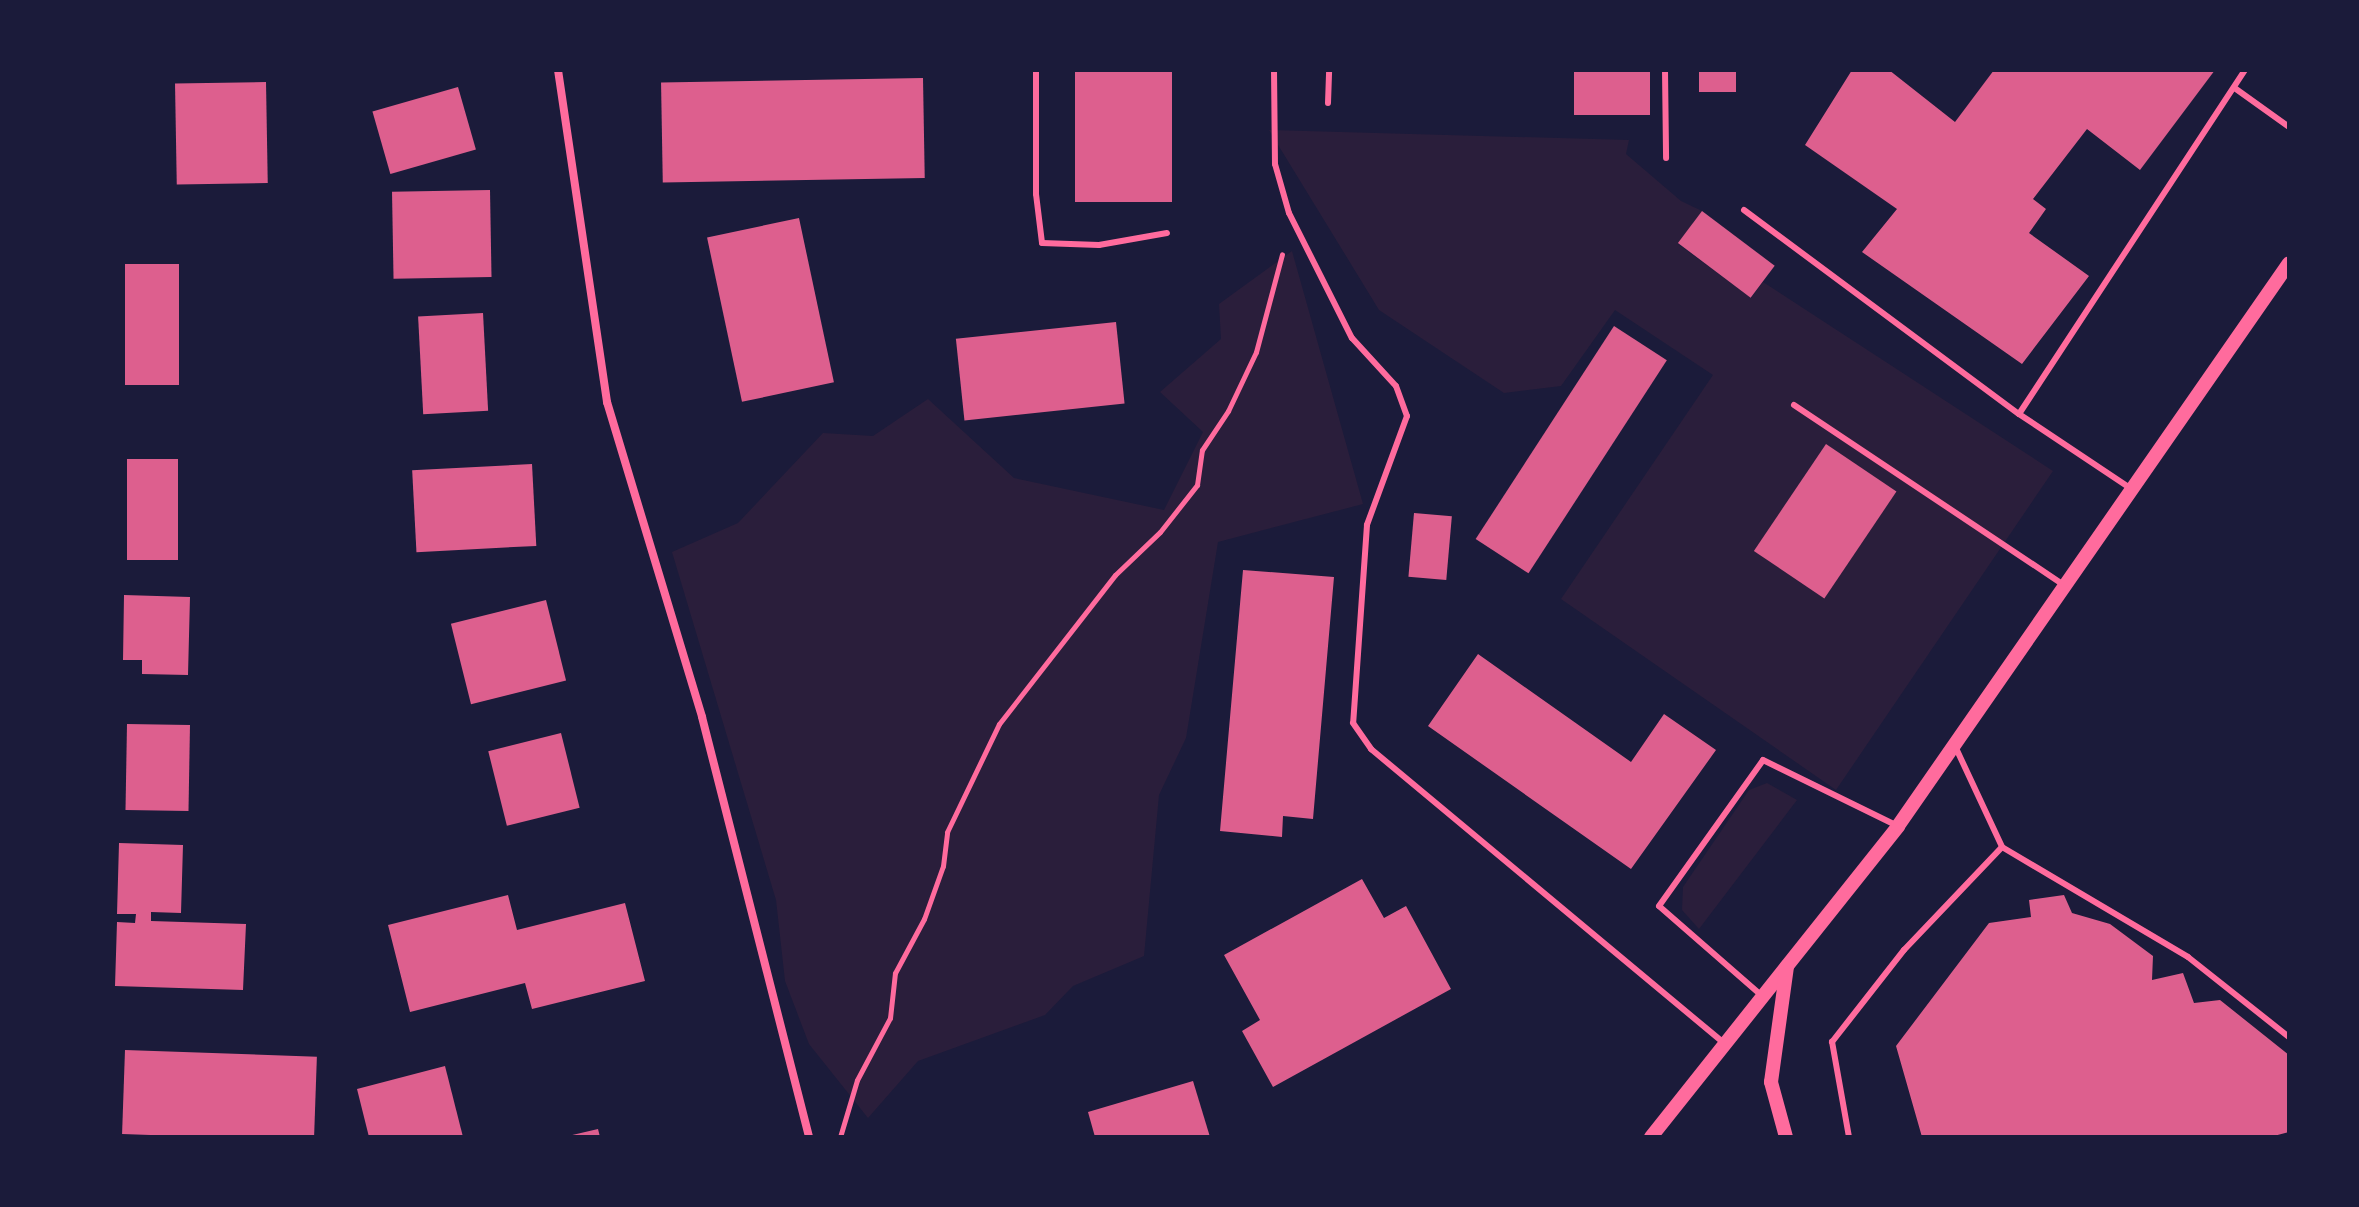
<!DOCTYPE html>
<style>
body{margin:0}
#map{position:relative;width:2359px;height:1207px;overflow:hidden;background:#1b1b3a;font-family:Ubuntu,sans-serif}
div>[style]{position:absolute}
.green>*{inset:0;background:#2a1e3b}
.building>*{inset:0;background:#dd5f8e;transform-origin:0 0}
.path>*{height:5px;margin:-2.5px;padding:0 2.5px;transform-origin:2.5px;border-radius:2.5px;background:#ff6b9d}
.service>*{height:6px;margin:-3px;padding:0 3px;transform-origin:3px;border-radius:3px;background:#ff6b9d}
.minor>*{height:8px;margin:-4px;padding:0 4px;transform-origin:4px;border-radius:4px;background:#ff6b9d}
.tertiary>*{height:14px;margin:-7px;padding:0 7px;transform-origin:7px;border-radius:7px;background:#ff6b9d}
span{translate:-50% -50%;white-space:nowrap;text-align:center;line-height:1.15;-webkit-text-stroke:8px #1b1b3a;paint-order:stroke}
.frame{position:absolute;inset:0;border:72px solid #1b1b3a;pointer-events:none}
</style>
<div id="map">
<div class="green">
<i style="clip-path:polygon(1269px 130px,1629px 140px,1626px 154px,1681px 201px,1702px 211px,1678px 244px,1751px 298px,1763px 282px,2053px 471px,1836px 790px,1561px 599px,1713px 375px,1615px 310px,1561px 386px,1504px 393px,1379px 310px)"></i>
<i style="clip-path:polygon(1292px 251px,1363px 504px,1218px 542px,1186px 738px,1159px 795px,1144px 956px,1073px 986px,1045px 1015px,918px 1061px,868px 1118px,809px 1044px,785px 981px,776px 900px,672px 552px,738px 523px,823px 433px,873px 436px,928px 399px,1014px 478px,1164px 510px,1203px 432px,1160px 392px,1221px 339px,1219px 304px)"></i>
<i style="clip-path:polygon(1767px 783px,1797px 800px,1699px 929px,1682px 910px,1683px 887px,1749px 790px)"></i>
</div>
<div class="building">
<i style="left:1075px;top:70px;width:97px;height:132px"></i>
<i style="left:1574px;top:70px;width:76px;height:45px"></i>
<i style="left:1699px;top:70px;width:37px;height:22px"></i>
<i style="clip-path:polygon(1852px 70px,1889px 70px,1955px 122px,1994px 70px,2215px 70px,2140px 170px,2087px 129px,2033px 199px,2046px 209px,2029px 233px,2089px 276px,2022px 364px,1862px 252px,1897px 209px,1805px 145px)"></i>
<i style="left:923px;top:78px;width:100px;height:262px;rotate:89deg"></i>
<i style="left:266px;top:82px;width:101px;height:91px;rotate:89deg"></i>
<i style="left:458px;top:87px;width:65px;height:89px;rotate:74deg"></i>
<i style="left:490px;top:190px;width:87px;height:98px;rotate:89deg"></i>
<i style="left:1702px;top:211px;width:91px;height:40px;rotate:37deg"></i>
<i style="left:799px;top:218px;width:168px;height:94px;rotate:78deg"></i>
<i style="left:125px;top:264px;width:54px;height:121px"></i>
<i style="left:483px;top:313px;width:98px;height:65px;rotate:87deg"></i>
<i style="left:1116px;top:322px;width:82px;height:161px;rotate:84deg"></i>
<i style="left:1614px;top:326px;width:63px;height:254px;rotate:33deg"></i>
<i style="left:1826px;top:444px;width:85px;height:129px;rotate:34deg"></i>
<i style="left:127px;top:459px;width:51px;height:101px"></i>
<i style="left:532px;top:464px;width:82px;height:120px;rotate:87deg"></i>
<i style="left:1414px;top:513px;width:38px;height:64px;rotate:5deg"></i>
<i style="clip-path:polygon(1243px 570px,1334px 577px,1313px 819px,1283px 816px,1282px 837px,1220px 831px)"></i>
<i style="clip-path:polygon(124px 595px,190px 597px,188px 675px,142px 674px,142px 660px,123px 660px)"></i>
<i style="left:546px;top:600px;width:83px;height:98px;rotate:76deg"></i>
<i style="clip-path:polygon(1478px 654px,1631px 762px,1664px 714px,1716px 750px,1631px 869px,1428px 726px)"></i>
<i style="left:127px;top:724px;width:63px;height:86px;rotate:1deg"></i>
<i style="left:561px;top:733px;width:77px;height:75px;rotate:76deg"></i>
<i style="clip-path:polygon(119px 843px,183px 845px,181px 913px,151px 912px,151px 921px,246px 924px,243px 990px,115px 986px,117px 922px,135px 923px,136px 914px,117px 914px)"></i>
<i style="clip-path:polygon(1362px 879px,1384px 918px,1406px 906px,1451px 989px,1273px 1087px,1242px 1031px,1260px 1020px,1224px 955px)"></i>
<i style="clip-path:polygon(508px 895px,517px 930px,625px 903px,645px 981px,532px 1009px,525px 983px,410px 1012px,388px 925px)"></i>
<i style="clip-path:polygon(2064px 895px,2072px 913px,2110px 924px,2153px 956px,2152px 980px,2183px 973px,2194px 1003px,2220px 1000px,2289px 1055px,2289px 1132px,2270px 1137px,1922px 1137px,1896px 1046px,1989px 923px,2031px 917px,2029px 900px)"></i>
<i style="left:125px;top:1050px;width:192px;height:84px;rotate:2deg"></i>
<i style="clip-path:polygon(445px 1066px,463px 1137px,369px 1137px,357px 1089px)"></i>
<i style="clip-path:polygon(1193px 1081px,1210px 1137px,1095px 1137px,1088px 1112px)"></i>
<i style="clip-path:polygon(598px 1129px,600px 1137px,568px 1137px,568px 1136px)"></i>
</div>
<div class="path">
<i style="left:2289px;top:70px;width:21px;rotate:90deg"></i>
<i style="left:840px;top:1137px;width:59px;rotate:-73.4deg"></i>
<i style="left:857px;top:1080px;width:70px;rotate:-62deg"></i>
<i style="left:890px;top:1018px;width:45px;rotate:-83.7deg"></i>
<i style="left:895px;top:973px;width:61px;rotate:-61.8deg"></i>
<i style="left:924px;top:919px;width:56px;rotate:-70.3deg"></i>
<i style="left:943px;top:866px;width:34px;rotate:-83deg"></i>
<i style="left:947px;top:832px;width:120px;rotate:-64.3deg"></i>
<i style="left:999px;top:724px;width:189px;rotate:-52.1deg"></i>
<i style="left:1115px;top:575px;width:62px;rotate:-43.7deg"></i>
<i style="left:1160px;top:532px;width:60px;rotate:-51.8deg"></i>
<i style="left:1197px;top:485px;width:35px;rotate:-82deg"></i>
<i style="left:1202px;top:450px;width:47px;rotate:-56.3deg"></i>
<i style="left:1228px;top:411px;width:65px;rotate:-64.6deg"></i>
<i style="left:1256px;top:352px;width:101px;rotate:-75.1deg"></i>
</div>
<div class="service">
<i style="left:1036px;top:70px;width:124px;rotate:90deg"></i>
<i style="left:1036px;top:194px;width:49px;rotate:83deg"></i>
<i style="left:1042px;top:243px;width:57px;rotate:2deg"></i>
<i style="left:1099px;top:245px;width:69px;rotate:-10deg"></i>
<i style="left:1274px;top:70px;width:94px;rotate:89.4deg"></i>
<i style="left:1275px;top:164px;width:51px;rotate:74.1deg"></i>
<i style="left:1289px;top:213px;width:140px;rotate:63.3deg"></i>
<i style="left:1352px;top:338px;width:65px;rotate:47.5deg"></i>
<i style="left:1396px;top:386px;width:32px;rotate:70deg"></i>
<i style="left:1407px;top:416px;width:116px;rotate:110.2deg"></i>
<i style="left:1367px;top:525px;width:198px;rotate:94deg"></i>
<i style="left:1353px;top:723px;width:32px;rotate:55deg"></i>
<i style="left:1371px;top:749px;width:458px;rotate:39.8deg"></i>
<i style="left:1665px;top:70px;width:88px;rotate:89.3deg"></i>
<i style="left:2236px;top:89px;width:65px;rotate:35.6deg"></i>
<i style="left:1328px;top:103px;width:33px;rotate:-88deg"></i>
<i style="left:1744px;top:210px;width:342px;rotate:36.6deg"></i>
<i style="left:1794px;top:405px;width:326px;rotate:33.7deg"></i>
<i style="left:2130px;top:488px;width:133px;rotate:-146.3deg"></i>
<i style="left:2019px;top:414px;width:412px;rotate:-56.7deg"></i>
<i style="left:1955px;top:746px;width:111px;rotate:65deg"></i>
<i style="left:2002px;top:847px;width:216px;rotate:30.6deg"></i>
<i style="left:2188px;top:957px;width:129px;rotate:38.4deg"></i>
<i style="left:1761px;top:995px;width:135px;rotate:-138.9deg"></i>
<i style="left:1659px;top:906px;width:179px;rotate:-54.5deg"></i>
<i style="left:1763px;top:760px;width:150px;rotate:26.1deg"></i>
<i style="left:1849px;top:1137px;width:97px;rotate:-100.1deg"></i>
<i style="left:1832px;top:1042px;width:117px;rotate:-52deg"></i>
<i style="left:1904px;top:950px;width:142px;rotate:-46.4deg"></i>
</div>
<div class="minor">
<i style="left:558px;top:70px;width:336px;rotate:81.6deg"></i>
<i style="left:607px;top:402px;width:329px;rotate:73.2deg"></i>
<i style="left:702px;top:717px;width:433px;rotate:75.7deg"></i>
</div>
<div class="tertiary">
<i style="left:1651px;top:1137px;width:397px;rotate:-51.5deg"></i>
<i style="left:1898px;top:826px;width:685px;rotate:-55.22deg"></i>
<i style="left:1786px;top:1137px;width:57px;rotate:-105.3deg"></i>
<i style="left:1771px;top:1082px;width:117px;rotate:-82.1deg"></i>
</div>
<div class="frame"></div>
</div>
